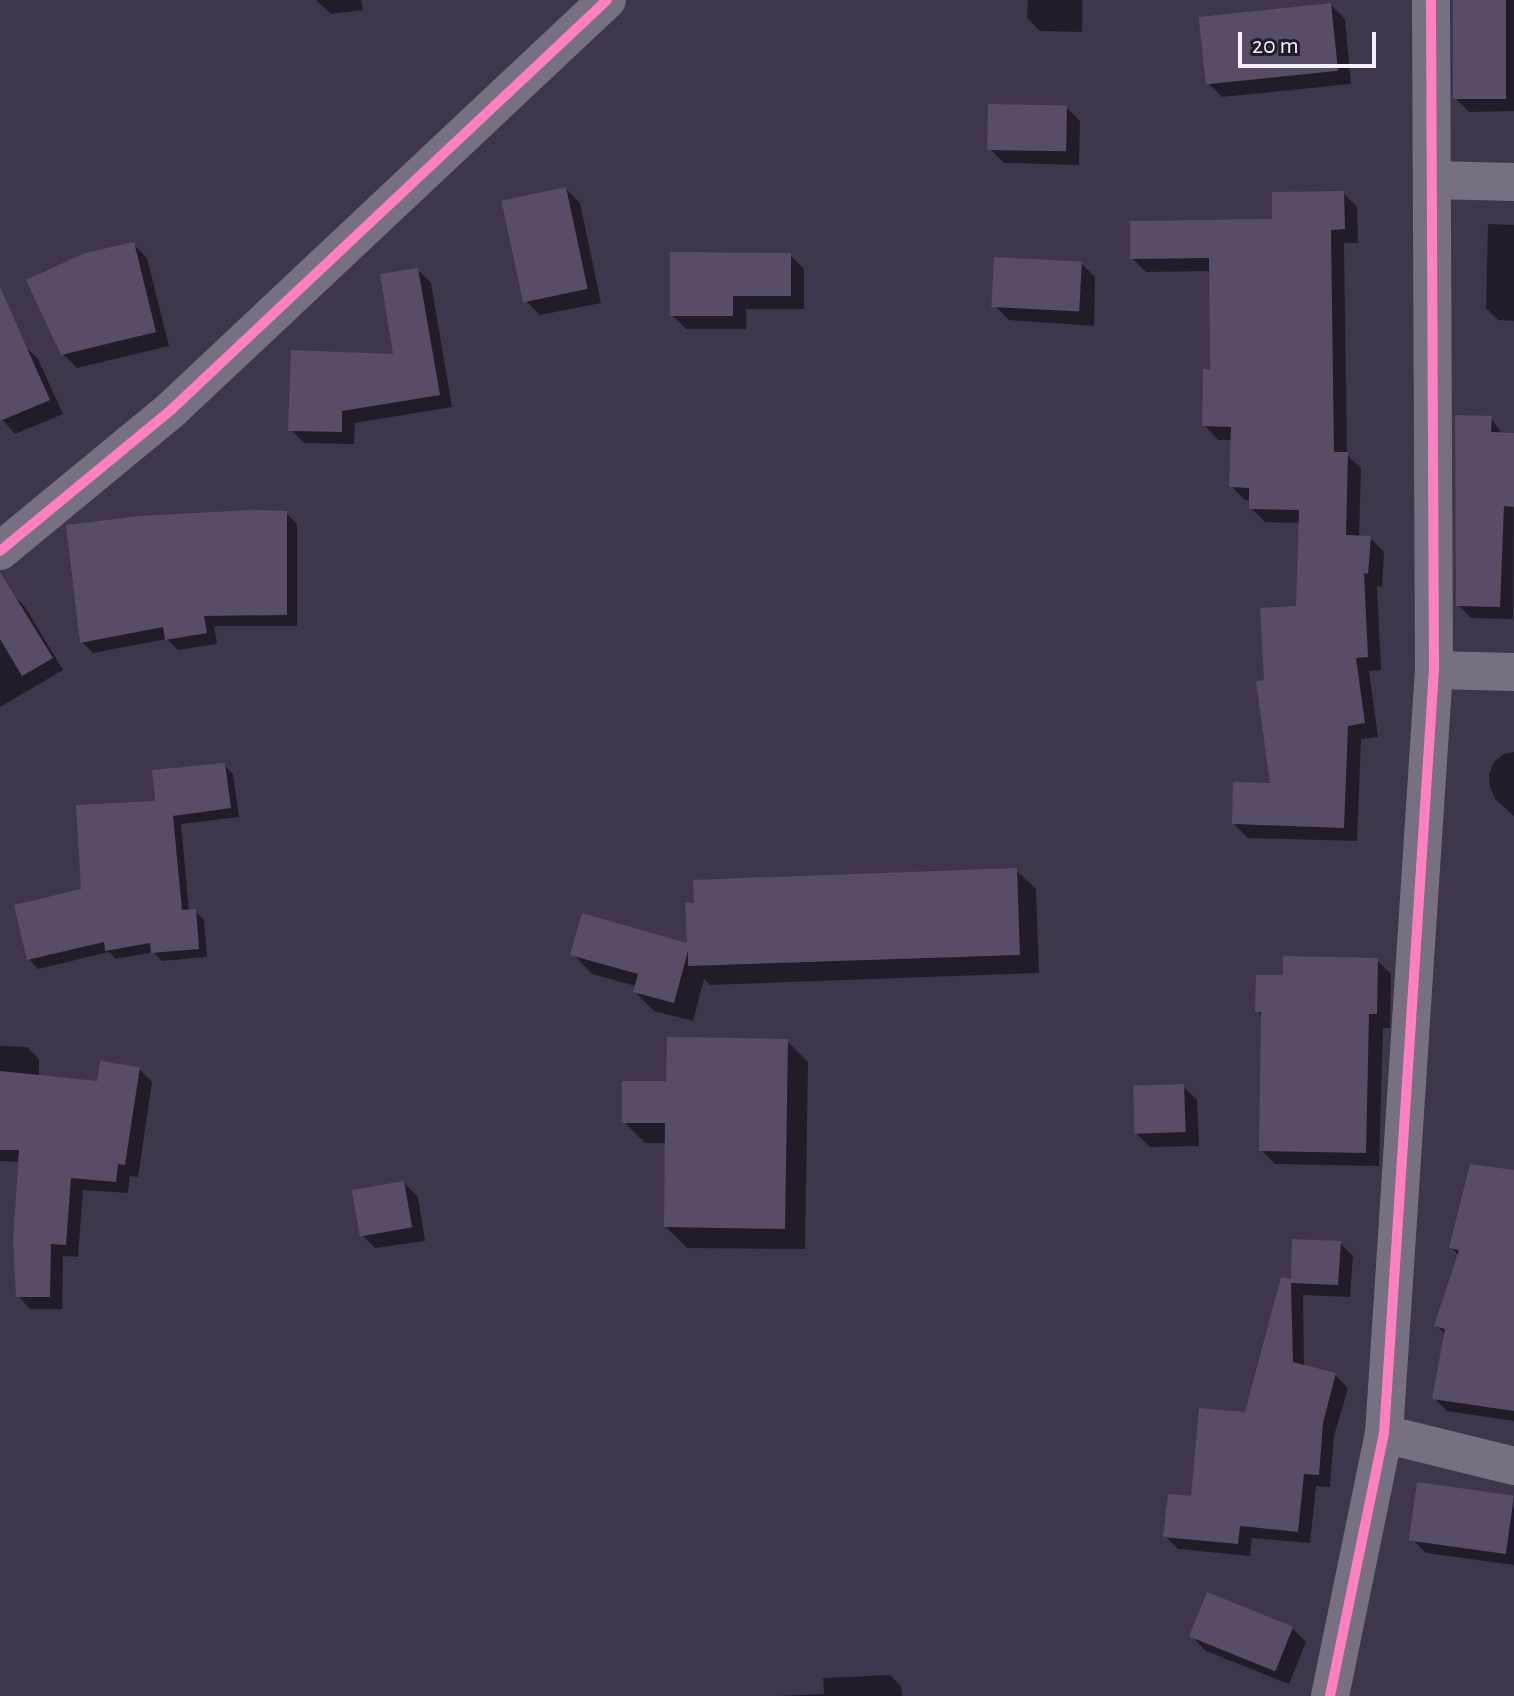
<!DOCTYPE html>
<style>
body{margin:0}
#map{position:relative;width:1514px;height:1696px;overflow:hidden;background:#40364b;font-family:"Alegreya Sans",sans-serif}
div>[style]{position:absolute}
.shadow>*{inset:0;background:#0007}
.building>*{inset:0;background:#584c66;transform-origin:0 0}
.street>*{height:38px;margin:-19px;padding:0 19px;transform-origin:19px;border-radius:19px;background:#777081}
.cycleway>*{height:10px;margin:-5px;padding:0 5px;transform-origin:5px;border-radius:5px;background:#ff80c0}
span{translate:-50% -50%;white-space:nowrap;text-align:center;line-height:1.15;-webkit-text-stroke:6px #221b2b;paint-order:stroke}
.scale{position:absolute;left:1238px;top:32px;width:138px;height:36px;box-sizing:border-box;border:4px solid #f6f0fe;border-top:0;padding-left:10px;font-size:24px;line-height:28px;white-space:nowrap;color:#f6f0fe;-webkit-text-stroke:6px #221b2b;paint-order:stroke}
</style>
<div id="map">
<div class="shadow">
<i style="clip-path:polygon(316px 0,361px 0,363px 10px,331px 14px)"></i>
<i style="clip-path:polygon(1028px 0,1082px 0,1082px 32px,1040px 31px,1027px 18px)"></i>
<i style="clip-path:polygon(1455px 0,1514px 0,1514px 111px,1469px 112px,1455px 98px)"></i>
<i style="clip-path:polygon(1331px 5px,1345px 19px,1351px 84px,1222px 97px,1208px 83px)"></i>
<i style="clip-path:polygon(1066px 107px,1080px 121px,1079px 165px,1004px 163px,990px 149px)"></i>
<i style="clip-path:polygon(566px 189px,580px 203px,601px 303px,540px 315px,526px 301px)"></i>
<i style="clip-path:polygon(1343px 193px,1357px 207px,1358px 243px,1344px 243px,1347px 455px,1361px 468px,1359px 538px,1370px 538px,1384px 552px,1382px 587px,1377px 586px,1381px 670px,1369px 671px,1378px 737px,1361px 739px,1357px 841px,1248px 838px,1234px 824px,1272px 785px,1266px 682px,1298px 608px,1301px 523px,1265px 522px,1251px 508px,1251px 500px,1245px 500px,1231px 486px,1232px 440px,1218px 440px,1204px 425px,1212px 371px,1211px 271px,1146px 272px,1132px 258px,1274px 221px)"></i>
<i style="clip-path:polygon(1488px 224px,1514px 225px,1514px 321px,1498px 320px,1486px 308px)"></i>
<i style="clip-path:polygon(133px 244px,147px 258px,169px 346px,77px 368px,63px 354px)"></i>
<i style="clip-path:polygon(790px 255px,804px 269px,804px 309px,746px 309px,746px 329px,686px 329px,672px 315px)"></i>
<i style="clip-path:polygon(1081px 263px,1095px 277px,1094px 326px,1009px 320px,995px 306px)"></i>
<i style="clip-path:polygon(418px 270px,431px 283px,452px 407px,355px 423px,354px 444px,304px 443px,291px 430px,395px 356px)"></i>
<i style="clip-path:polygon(24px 345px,38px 359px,63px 414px,15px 434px,0 417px,0 355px)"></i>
<i style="clip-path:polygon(1491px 418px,1503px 435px,1514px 435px,1513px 619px,1471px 618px,1458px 605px)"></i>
<i style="clip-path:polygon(286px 513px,297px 524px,297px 626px,214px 626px,217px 644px,178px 650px,167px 639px,93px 653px,82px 642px)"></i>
<i style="clip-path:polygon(13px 595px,25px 607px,63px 670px,0 707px,0 603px)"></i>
<i style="clip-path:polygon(1514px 752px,1514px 816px,1495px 799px,1490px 787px,1489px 774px,1494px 762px,1504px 754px)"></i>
<i style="clip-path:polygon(224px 765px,233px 774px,239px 817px,181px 824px,189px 911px,195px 911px,204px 920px,207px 957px,162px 961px,153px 952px,116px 959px,109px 952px,38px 969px,29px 959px,83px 891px)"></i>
<i style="clip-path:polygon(1016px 870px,1036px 889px,1039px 973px,710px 985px,704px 979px,693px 1021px,654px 1011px,635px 992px,636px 986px,592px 974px,573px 954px,689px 946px)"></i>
<i style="clip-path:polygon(1377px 960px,1391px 974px,1390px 1028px,1383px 1028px,1379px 1166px,1275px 1164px,1261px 1150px,1263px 1017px,1257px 1011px,1285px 977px)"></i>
<i style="clip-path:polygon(787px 1041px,808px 1062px,805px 1249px,687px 1248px,666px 1227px,667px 1143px,645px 1143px,624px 1122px,668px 1083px)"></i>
<i style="clip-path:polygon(0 1046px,27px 1047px,39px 1059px,39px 1077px,99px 1084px,139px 1069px,152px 1082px,138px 1177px,130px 1176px,128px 1193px,83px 1190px,78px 1257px,63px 1256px,62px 1309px,30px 1309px,18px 1296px,21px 1162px,0 1161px)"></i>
<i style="clip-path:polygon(1183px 1086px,1197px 1100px,1199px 1146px,1150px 1147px,1136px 1133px)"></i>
<i style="clip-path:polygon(1514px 1172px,1514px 1421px,1447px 1411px,1434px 1398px,1446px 1335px,1436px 1325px,1459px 1256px,1451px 1247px)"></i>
<i style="clip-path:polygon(404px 1183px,418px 1197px,425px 1241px,375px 1248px,361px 1234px)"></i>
<i style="clip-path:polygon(1340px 1243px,1353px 1256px,1350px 1297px,1303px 1295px,1304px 1367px,1335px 1375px,1348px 1388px,1334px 1436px,1330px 1487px,1316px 1486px,1310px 1543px,1252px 1538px,1250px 1556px,1178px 1549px,1165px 1536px,1246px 1414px,1283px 1280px,1293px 1281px)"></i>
<i style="clip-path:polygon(1514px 1497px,1514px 1565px,1426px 1553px,1412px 1539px)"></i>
<i style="clip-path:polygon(1292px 1628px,1306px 1642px,1289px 1684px,1206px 1651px,1192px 1637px)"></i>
<i style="clip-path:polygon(890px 1675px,901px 1686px,902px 1696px,775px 1696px,824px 1694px,823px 1678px)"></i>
</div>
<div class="building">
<i style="left:1453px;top:0;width:53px;height:99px"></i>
<i style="left:1331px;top:3px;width:68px;height:133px;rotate:84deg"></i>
<i style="left:988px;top:104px;width:79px;height:46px;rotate:1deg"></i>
<i style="left:566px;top:187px;width:104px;height:66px;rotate:78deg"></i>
<i style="clip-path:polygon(1344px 191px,1345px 229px,1331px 230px,1334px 452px,1348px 452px,1346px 535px,1371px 536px,1368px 574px,1364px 573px,1368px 657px,1356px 658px,1365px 723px,1348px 726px,1344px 828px,1232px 824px,1233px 782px,1270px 783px,1256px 681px,1264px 680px,1260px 608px,1296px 606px,1299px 510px,1249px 509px,1249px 488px,1229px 487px,1231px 427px,1202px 426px,1203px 369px,1210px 369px,1209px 258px,1130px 259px,1130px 221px,1272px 219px,1272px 192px)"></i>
<i style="clip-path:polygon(134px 242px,156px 332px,61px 355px,26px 280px,85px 253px)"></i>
<i style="clip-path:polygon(670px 252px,791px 253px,791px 296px,733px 296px,733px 316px,670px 316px)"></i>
<i style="left:994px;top:257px;width:88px;height:50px;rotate:3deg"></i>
<i style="clip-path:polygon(418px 268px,440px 395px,342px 411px,342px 432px,288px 431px,291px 350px,393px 354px,380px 274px)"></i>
<i style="clip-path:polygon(0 287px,50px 400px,0 421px)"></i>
<i style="clip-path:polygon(1455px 415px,1492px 416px,1491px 432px,1514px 433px,1514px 507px,1504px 506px,1500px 607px,1456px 606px)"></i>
<i style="clip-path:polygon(250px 510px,287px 511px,287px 615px,204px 616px,207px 633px,165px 640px,163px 627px,80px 643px,66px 525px,140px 516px)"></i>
<i style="clip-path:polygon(0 572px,53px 658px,22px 676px,0 639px)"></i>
<i style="clip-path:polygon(225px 763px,231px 808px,173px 816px,182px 910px,196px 909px,199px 949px,151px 953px,150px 943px,105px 951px,104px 942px,27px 960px,14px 905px,81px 889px,76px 805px,155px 801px,152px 770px)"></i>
<i style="clip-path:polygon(1017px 868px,1020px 955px,688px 966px,688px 951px,674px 1003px,633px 992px,638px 974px,570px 955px,582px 913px,687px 943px,685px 902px,694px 903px,693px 880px)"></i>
<i style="clip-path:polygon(1283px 956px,1378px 958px,1377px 1014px,1369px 1014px,1366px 1153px,1259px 1151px,1261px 1012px,1255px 1012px,1256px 975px,1283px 975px)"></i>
<i style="clip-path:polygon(667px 1037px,788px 1039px,785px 1229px,664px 1227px,665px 1123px,622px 1123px,622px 1081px,666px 1081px)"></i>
<i style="clip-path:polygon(100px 1061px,140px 1067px,125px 1165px,118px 1164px,116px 1182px,71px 1178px,66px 1245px,51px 1244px,50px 1297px,16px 1297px,13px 1241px,19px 1150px,0 1150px,0 1071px,97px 1081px)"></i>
<i style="left:1184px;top:1084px;width:48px;height:51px;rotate:88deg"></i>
<i style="clip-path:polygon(1470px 1164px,1514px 1170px,1514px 1411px,1432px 1399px,1445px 1329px,1434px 1326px,1459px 1250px,1449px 1248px)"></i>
<i style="left:404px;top:1181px;width:47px;height:53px;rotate:80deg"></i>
<i style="clip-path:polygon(1292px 1239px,1341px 1241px,1338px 1285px,1291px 1283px,1293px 1362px,1336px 1373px,1323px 1423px,1319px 1475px,1304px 1474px,1298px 1532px,1240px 1526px,1238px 1544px,1163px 1537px,1168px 1494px,1191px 1496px,1199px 1408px,1245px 1412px,1281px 1277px,1291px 1279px)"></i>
<i style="left:1417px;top:1482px;width:98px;height:59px;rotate:8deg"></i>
<i style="left:1207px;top:1592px;width:93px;height:48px;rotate:22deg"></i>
</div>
<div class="street">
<i style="left:1432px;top:180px;width:82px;rotate:1.4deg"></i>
<i style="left:0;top:551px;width:223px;rotate:-39.5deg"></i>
<i style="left:172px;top:409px;width:597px;rotate:-43.24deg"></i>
<i style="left:1434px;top:670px;width:80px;rotate:1.4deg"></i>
<i style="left:1384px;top:1434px;width:134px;rotate:13.8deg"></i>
<i style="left:1330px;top:1696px;width:268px;rotate:-78.4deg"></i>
<i style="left:1384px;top:1434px;width:766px;rotate:-86.26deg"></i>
<i style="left:1434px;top:670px;width:670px;rotate:-90.26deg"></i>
</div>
<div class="cycleway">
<i style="left:0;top:551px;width:223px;rotate:-39.5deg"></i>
<i style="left:172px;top:409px;width:597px;rotate:-43.24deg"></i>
<i style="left:1330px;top:1696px;width:268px;rotate:-78.4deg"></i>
<i style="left:1384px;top:1434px;width:766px;rotate:-86.26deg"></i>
<i style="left:1434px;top:670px;width:670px;rotate:-90.26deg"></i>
</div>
<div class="scale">20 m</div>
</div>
